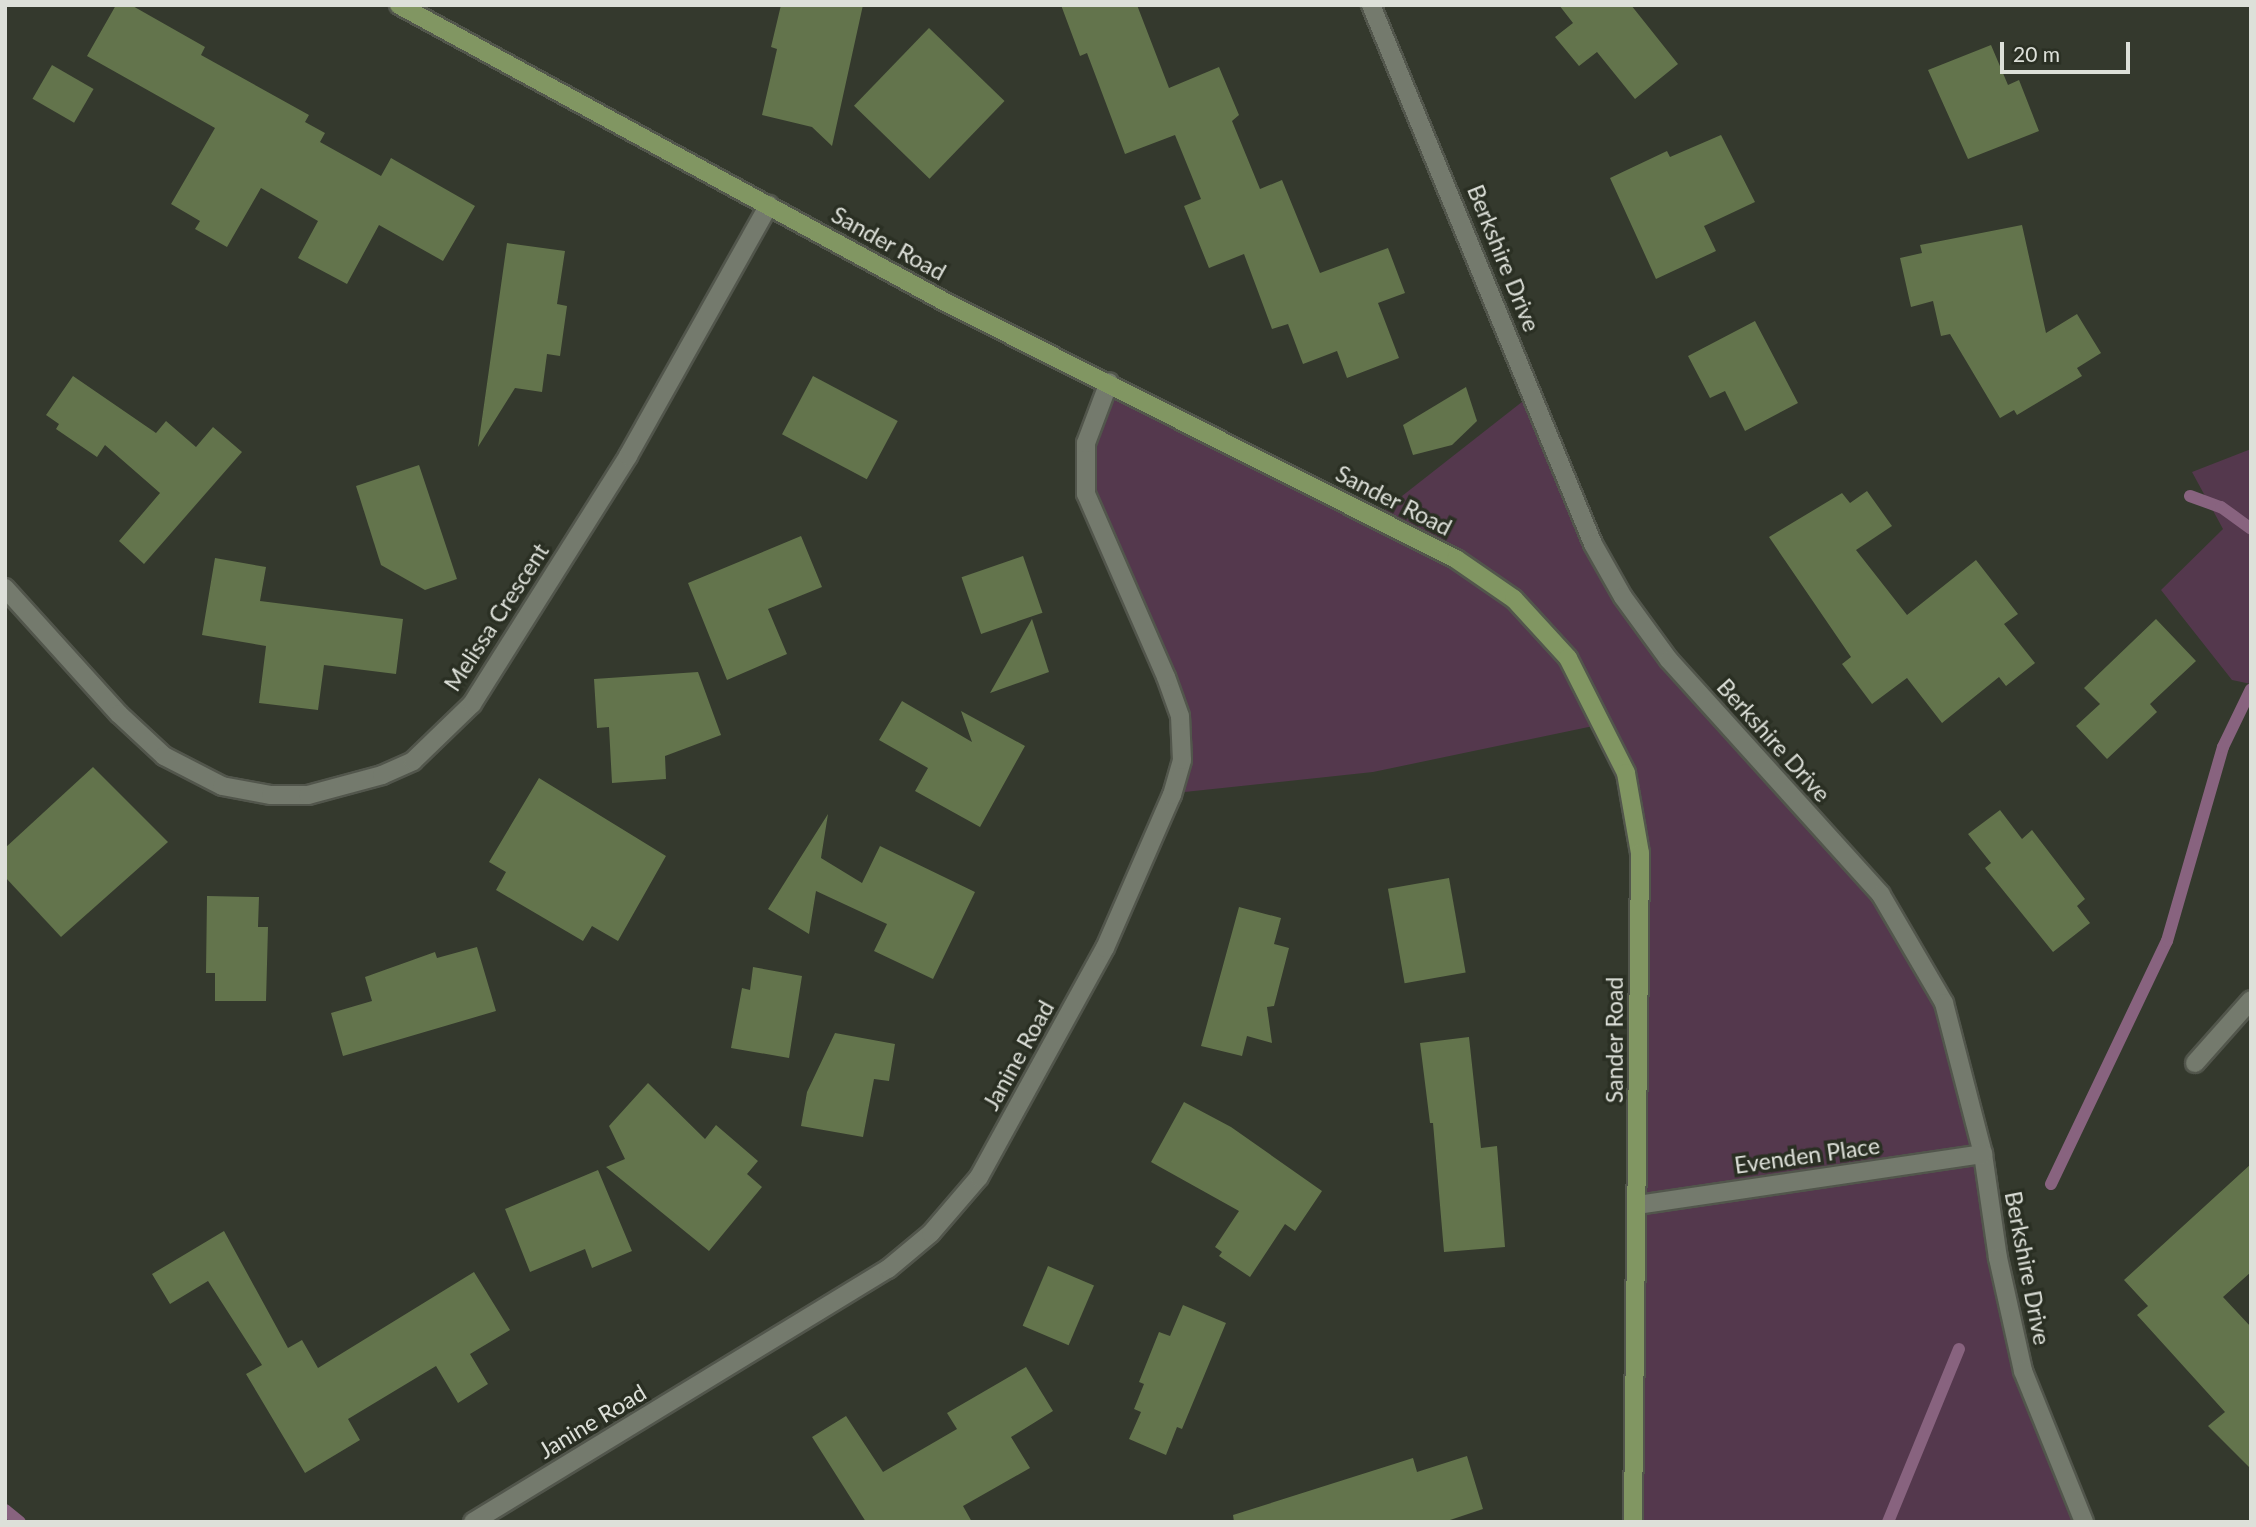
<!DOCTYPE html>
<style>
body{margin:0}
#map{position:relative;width:2256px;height:1527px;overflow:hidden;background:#34392d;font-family:Lato,sans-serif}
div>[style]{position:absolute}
.green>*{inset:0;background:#54384d}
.stream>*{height:12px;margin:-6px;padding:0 6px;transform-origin:6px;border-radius:6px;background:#88637f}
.building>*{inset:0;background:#63744c;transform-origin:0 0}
.roads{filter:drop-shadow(2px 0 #52564c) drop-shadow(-2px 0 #52564c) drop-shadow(0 2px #52564c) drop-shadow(0 -2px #52564c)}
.minor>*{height:18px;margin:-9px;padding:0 9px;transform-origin:9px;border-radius:9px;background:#747a6d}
.major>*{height:18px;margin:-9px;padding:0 9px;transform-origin:9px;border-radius:9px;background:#819662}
span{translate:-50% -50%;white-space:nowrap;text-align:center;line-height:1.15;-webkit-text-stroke:7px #2a2f23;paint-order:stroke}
.street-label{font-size:23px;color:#dde0d9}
.frame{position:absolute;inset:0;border:7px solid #dde0d9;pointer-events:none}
.scale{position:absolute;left:2000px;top:42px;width:130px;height:32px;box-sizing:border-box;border:4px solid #dde0d9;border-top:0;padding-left:9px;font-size:21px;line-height:24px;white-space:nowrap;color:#dde0d9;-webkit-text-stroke:5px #2a2f23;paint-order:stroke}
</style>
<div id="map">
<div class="green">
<i style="clip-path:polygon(1109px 383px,1374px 518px,1532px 394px,1626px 598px,1881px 891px,1945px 1002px,2012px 1317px,2080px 1522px,1633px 1522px,1639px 852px,1603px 724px,1373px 772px,1175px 793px,1184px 716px,1089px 494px,1087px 460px)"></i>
<i style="clip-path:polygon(2251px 449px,2251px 684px,2232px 680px,2161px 590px,2223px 529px,2192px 472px)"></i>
</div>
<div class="stream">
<i style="left:2190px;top:496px;width:33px;rotate:20deg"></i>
<i style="left:2221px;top:507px;width:37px;rotate:36deg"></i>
<i style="left:2051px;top:1184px;width:269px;rotate:-64.5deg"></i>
<i style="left:2167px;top:941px;width:202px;rotate:-73.9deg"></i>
<i style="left:2223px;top:747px;width:64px;rotate:-64.2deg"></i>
<i style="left:5px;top:1510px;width:19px;rotate:39deg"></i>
<i style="left:1888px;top:1522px;width:187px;rotate:-67.7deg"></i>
</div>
<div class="building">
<i style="clip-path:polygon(116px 5px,131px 5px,205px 47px,201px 55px,309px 115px,305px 122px,325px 133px,320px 142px,381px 176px,391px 158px,475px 206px,443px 261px,379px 225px,347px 284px,298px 258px,318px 221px,261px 188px,227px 247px,195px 229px,200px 221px,171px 204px,215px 128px,87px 56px)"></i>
<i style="clip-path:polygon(781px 5px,863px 5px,832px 146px,812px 127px,762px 115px,777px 49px,771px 47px)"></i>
<i style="clip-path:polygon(1061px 5px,1137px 5px,1169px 88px,1219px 67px,1239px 115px,1232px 121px,1260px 189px,1282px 180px,1320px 273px,1388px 248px,1405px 293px,1378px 303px,1399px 358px,1347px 378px,1337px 351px,1303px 364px,1288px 324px,1272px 329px,1244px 254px,1209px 268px,1184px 206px,1201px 199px,1175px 135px,1125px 154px,1087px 53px,1080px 56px)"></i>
<i style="clip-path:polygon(1559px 5px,1631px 5px,1678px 64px,1635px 99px,1597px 52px,1579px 66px,1555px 37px,1573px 23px)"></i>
<i style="left:929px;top:28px;width:105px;height:108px;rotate:44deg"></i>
<i style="clip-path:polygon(1991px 45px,2008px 85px,2019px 80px,2039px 131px,1968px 159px,1928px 70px)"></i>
<i style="left:52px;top:65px;width:48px;height:39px;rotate:30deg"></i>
<i style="clip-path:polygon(1721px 135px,1755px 202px,1704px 226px,1716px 251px,1656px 279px,1610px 178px,1667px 151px,1670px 157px)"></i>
<i style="clip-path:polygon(2022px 225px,2046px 333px,2077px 314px,2101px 353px,2077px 368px,2082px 376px,2017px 415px,2014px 410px,2000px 418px,1950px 334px,1941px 336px,1933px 301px,1911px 307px,1900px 258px,1922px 253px,1920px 245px)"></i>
<i style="clip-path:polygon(507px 243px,565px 251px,557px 304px,567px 306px,560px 356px,547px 354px,542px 392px,515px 388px,478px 447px)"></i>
<i style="clip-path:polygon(1755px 321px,1798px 403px,1745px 431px,1725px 391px,1710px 398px,1688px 356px)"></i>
<i style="clip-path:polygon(73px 376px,156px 433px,166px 421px,196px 447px,213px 427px,242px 452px,144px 564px,119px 541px,160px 493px,105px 445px,97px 457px,56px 429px,59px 424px,46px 415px)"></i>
<i style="left:813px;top:376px;width:96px;height:66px;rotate:28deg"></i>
<i style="clip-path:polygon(1466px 387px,1477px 421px,1452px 445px,1413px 455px,1403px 425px)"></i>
<i style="clip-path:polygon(419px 465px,457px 579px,425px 590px,381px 565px,356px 486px)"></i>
<i style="clip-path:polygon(1867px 491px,1892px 526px,1856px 550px,1907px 615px,1976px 560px,2018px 614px,2004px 624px,2035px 663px,2006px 686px,1999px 677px,1942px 723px,1907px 678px,1872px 704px,1842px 664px,1851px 657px,1769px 537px,1842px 493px,1850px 503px)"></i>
<i style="clip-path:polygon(801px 536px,822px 587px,768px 609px,787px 654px,727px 680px,688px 583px)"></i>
<i style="left:1023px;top:556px;width:60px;height:65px;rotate:71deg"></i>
<i style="clip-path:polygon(215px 558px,266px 567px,260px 601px,403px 619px,396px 674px,324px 665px,318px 710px,259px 703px,266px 646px,202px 635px)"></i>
<i style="clip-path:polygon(1032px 619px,1049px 672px,990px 693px)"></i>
<i style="clip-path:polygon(2156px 619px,2196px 661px,2150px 704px,2157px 712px,2107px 759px,2076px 726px,2100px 704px,2084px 688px)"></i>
<i style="clip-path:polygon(698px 672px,721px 735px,665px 756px,666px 779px,612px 783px,609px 727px,597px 728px,594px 679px)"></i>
<i style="clip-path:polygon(902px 701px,972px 742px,961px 711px,1025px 746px,980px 827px,915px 791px,928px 768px,879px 740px)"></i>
<i style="clip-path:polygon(93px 767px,168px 842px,61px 937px,5px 877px,5px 848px)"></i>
<i style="clip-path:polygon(539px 778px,666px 856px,618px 941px,592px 926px,583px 941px,496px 890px,506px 872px,489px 862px)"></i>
<i style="clip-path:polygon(2000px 810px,2022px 839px,2032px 830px,2085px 899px,2077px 906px,2090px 923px,2053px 952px,1985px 868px,1991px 863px,1968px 834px)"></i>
<i style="clip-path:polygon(828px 814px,821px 858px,862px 883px,880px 846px,975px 892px,933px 979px,874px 951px,887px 924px,816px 891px,809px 934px,768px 909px)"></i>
<i style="left:1449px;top:878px;width:96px;height:62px;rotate:80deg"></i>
<i style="clip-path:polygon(207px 896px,259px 897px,258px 927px,268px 927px,266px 1001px,215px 1001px,215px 973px,206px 973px)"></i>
<i style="clip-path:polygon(1239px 907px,1281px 918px,1274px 944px,1289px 948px,1274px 1006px,1267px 1007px,1272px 1043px,1247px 1036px,1242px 1056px,1201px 1046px)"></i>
<i style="clip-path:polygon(477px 947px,496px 1011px,343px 1056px,331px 1013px,372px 1001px,365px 977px,435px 952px,437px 958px)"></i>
<i style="clip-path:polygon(753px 967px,802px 976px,789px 1058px,731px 1048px,742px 988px,750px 990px)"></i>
<i style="clip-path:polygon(835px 1033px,895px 1044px,889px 1081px,874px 1079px,863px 1137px,801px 1126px,807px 1092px)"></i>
<i style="clip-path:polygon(1469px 1037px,1481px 1148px,1497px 1146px,1505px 1247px,1444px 1252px,1433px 1123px,1430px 1123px,1420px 1043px)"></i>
<i style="clip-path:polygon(648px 1083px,705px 1139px,716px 1125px,758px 1161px,747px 1174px,762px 1187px,709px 1251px,606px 1167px,625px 1159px,609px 1126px)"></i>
<i style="clip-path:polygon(1184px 1102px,1231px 1127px,1322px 1191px,1295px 1231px,1285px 1224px,1250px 1277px,1219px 1256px,1222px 1252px,1215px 1247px,1239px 1211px,1151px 1162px)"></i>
<i style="clip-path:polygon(2251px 1164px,2251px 1272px,2223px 1297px,2251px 1327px,2251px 1469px,2208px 1426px,2225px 1412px,2137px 1315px,2148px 1306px,2124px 1280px)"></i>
<i style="clip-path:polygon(598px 1170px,632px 1251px,592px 1268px,585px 1249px,530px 1272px,505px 1209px)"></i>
<i style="clip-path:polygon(224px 1231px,288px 1348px,302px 1340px,318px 1368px,474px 1272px,510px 1330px,470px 1354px,488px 1384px,458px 1403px,436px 1366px,348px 1419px,360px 1440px,305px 1473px,246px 1374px,262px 1365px,208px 1281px,170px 1304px,152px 1274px)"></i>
<i style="left:1048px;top:1266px;width:50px;height:65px;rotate:23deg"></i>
<i style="clip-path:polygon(1183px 1305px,1226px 1323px,1182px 1429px,1177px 1427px,1166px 1455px,1129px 1439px,1141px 1412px,1134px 1409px,1144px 1384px,1139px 1382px,1159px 1332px,1170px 1336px)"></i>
<i style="clip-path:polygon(1026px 1367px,1053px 1411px,1011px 1437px,1030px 1468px,963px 1506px,972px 1522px,866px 1522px,812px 1437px,846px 1416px,883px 1472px,957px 1429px,947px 1413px)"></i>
<i style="clip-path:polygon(1467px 1456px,1483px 1509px,1444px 1522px,1234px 1522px,1233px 1515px,1413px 1458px,1417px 1472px)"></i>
</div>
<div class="roads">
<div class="minor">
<i style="left:1371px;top:5px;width:583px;rotate:67.61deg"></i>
<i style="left:1593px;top:544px;width:61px;rotate:60.5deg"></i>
<i style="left:1623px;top:597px;width:78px;rotate:53.9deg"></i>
<i style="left:1669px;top:660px;width:316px;rotate:47.9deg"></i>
<i style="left:1881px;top:895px;width:125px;rotate:59.7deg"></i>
<i style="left:1944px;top:1003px;width:156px;rotate:75.5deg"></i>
<i style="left:1983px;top:1154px;width:105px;rotate:81.8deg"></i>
<i style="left:1998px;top:1258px;width:116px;rotate:77.5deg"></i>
<i style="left:2023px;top:1371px;width:163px;rotate:68deg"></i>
<i style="left:5px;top:588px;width:170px;rotate:47.9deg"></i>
<i style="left:119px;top:714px;width:62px;rotate:43deg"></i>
<i style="left:164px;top:756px;width:65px;rotate:27.3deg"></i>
<i style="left:222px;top:786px;width:50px;rotate:10.4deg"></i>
<i style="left:271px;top:795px;width:37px"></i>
<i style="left:308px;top:795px;width:77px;rotate:-15.1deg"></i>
<i style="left:382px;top:775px;width:34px;rotate:-24deg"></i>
<i style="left:413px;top:761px;width:82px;rotate:-44deg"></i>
<i style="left:472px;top:704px;width:293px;rotate:-57.8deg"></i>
<i style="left:628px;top:456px;width:288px;rotate:-60.7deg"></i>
<i style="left:2195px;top:1063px;width:84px;rotate:-48.4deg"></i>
<i style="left:1637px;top:1205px;width:350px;rotate:-8.4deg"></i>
<i style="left:473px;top:1522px;width:486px;rotate:-31.4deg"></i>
<i style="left:888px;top:1269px;width:56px;rotate:-39.9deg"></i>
<i style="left:931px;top:1233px;width:74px;rotate:-49.4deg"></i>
<i style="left:979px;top:1177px;width:261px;rotate:-61.2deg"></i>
<i style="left:1105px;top:948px;width:167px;rotate:-66.4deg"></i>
<i style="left:1172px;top:795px;width:36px;rotate:-74deg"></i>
<i style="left:1182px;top:760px;width:44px;rotate:-92.6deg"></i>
<i style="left:1180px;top:716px;width:41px;rotate:-109.7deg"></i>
<i style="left:1166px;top:677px;width:200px;rotate:-113.6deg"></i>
<i style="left:1086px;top:494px;width:51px;rotate:-90deg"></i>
<i style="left:1086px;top:443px;width:65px;rotate:-69.3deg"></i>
</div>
<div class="major">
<i style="left:399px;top:5px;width:624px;rotate:28.54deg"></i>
<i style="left:947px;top:303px;width:570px;rotate:26.7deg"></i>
<i style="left:1456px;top:559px;width:70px;rotate:34.6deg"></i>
<i style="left:1514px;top:599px;width:80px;rotate:47.5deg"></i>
<i style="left:1568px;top:658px;width:129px;rotate:63.2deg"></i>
<i style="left:1626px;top:773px;width:81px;rotate:80.1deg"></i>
<i style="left:1640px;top:853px;width:669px;rotate:90.6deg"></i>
</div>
</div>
<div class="street-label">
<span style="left:889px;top:243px;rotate:29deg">Sander Road</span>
<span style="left:1504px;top:258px;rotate:68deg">Berkshire Drive</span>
<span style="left:1394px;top:500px;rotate:27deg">Sander Road</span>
<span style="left:496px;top:617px;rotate:-57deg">Melissa Crescent</span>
<span style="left:1774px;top:740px;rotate:48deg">Berkshire Drive</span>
<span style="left:1614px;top:1040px;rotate:-90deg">Sander Road</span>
<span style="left:1018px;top:1055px;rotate:-61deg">Janine Road</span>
<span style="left:1807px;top:1155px;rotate:-8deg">Evenden Place</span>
<span style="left:2028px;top:1268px;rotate:79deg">Berkshire Drive</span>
<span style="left:592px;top:1421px;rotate:-31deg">Janine Road</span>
</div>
<div class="frame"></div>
<div class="scale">20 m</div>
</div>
